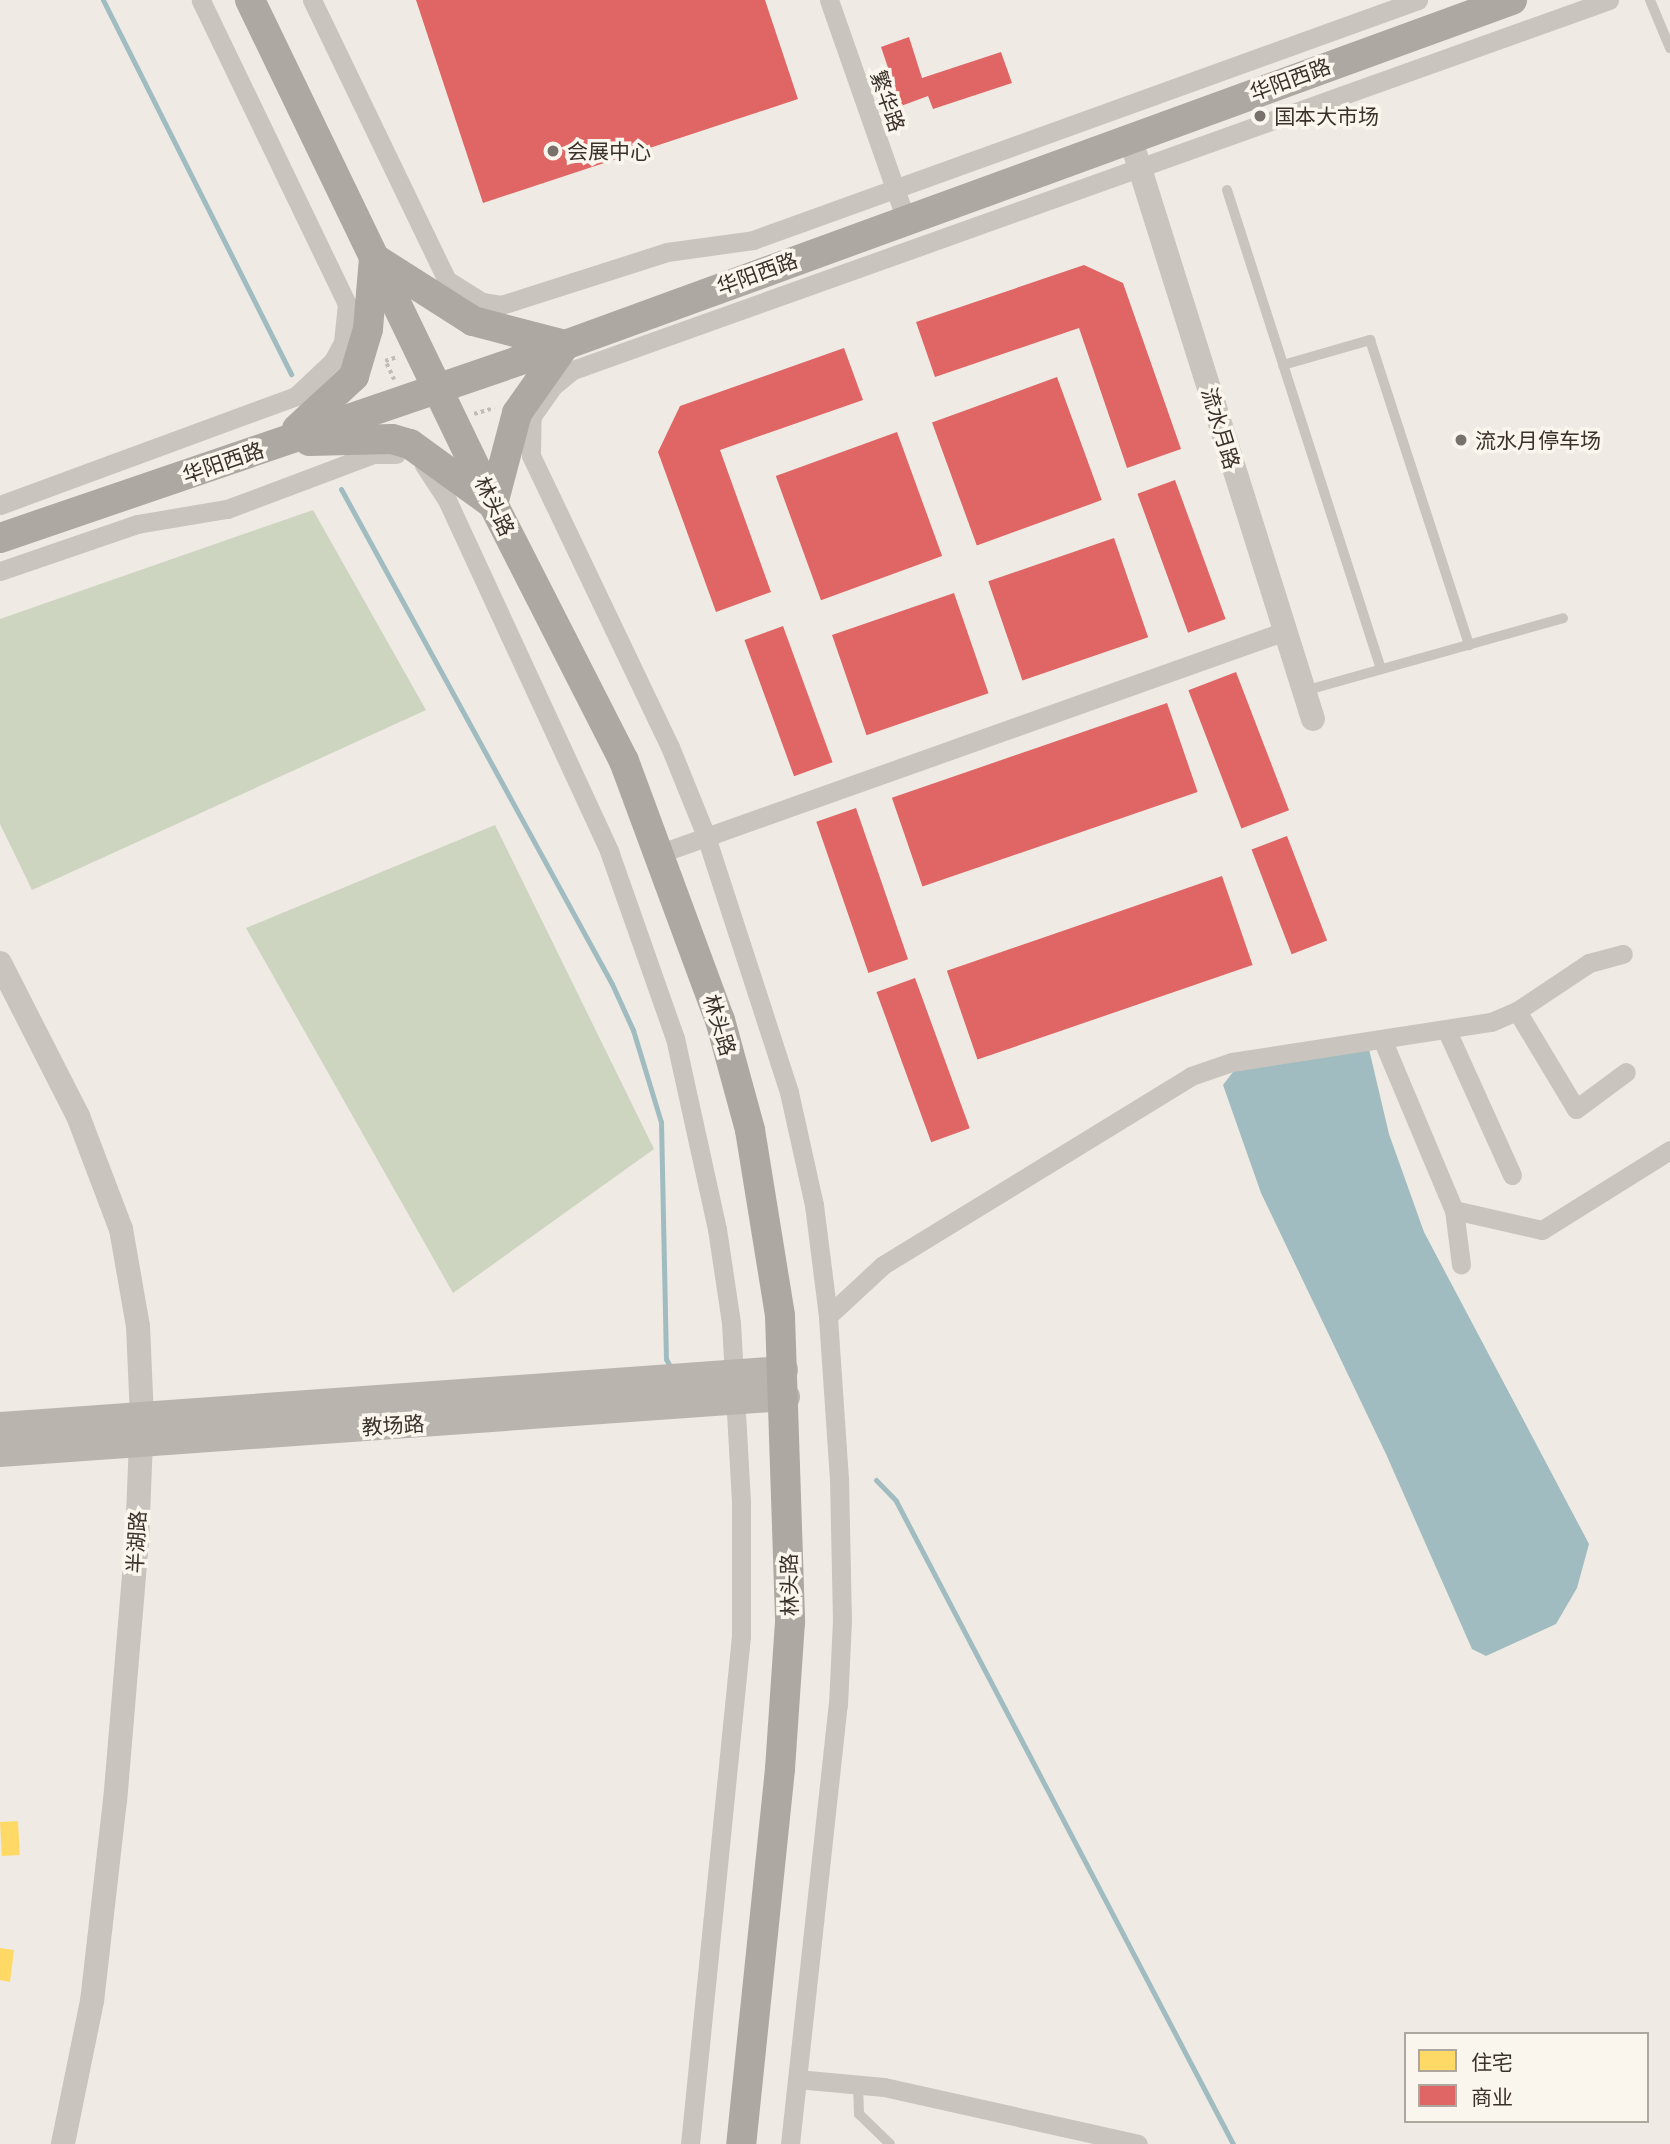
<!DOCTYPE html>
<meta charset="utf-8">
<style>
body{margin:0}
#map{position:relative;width:1670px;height:2144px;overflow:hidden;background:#efebe4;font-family:Barlow,"Noto Sans SC",sans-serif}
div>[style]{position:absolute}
.green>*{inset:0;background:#cdd4bf}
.water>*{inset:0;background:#a1bcc0}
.homes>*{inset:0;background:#ffd966;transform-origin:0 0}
.shops>*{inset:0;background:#e06666;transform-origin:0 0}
.stream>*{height:5px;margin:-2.5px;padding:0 2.5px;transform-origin:2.5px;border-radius:2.5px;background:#a1bcc0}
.path>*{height:3.5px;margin-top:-1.75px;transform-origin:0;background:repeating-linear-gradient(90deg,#c1bcb6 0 3.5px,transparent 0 7px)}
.service>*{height:10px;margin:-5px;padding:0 5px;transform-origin:5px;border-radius:5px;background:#c9c4bd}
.minor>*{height:19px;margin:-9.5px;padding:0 9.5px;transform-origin:9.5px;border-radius:9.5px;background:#c9c4bd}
.tertiary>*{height:24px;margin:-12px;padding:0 12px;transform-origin:12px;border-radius:12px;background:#c9c4bd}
.secondary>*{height:28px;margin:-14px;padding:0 14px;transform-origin:14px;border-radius:14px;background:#b9b4ae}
.primary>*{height:30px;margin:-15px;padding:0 15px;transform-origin:15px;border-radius:15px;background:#aea8a2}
.dots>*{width:19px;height:19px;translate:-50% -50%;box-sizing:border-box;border:4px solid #faf6ed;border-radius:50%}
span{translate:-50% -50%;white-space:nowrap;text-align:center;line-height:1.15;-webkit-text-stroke:7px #faf6ed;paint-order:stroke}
.street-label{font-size:21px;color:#3a312b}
.poi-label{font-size:21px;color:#3a312b}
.left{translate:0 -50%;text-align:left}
.legend{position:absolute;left:1404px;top:2032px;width:245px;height:91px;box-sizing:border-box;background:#faf6ed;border:2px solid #ada79f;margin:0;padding:9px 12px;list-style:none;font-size:21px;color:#3a312b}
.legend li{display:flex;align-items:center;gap:14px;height:35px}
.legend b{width:35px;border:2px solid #ada79f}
</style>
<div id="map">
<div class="green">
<i style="clip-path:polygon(313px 510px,426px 710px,32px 890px,0 824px,0 619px)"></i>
<i style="clip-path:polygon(495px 825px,654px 1149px,453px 1293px,246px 928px)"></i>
</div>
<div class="water">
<i style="clip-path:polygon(1369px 1049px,1389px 1134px,1424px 1232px,1589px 1544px,1577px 1588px,1556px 1624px,1486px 1656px,1472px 1649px,1386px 1454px,1261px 1193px,1223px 1085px,1239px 1064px)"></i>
</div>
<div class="homes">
<i style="left:18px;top:1821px;width:34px;height:18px;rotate:87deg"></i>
<i style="clip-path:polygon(0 1948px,14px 1950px,10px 1982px,0 1980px)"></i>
</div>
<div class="shops">
<i style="clip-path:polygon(416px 0,765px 0,798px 99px,483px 203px)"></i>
<i style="clip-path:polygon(909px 37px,922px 78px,1001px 52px,1012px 83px,933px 109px,928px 96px,901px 106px,881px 47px)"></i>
<i style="clip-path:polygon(1084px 265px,1123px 283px,1181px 449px,1127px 468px,1079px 328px,935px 377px,916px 322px)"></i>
<i style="clip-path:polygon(844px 348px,863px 400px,720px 450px,771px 592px,716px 612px,658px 452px,680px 406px)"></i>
<i style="left:1057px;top:377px;width:131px;height:133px;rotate:70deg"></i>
<i style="left:897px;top:432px;width:132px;height:129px;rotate:70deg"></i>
<i style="left:1175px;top:480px;width:148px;height:40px;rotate:70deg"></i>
<i style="left:1114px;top:538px;width:105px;height:133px;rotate:71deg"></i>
<i style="left:954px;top:593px;width:106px;height:129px;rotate:71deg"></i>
<i style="left:783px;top:626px;width:145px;height:41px;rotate:70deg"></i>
<i style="left:1236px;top:672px;width:148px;height:51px;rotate:69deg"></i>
<i style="left:1167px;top:703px;width:94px;height:291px;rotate:71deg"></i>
<i style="left:856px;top:808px;width:160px;height:42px;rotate:71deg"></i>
<i style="left:1287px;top:836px;width:112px;height:38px;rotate:69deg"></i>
<i style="left:1222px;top:876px;width:94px;height:291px;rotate:71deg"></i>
<i style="left:915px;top:978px;width:160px;height:41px;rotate:70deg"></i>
</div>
<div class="stream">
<i style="left:103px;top:0;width:419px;rotate:63.3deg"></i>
<i style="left:341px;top:489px;width:564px;rotate:61.3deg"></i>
<i style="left:612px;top:984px;width:51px;rotate:65.5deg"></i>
<i style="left:633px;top:1030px;width:96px;rotate:73.1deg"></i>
<i style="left:661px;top:1122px;width:237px;rotate:88.8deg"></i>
<i style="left:666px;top:1359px;width:10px;rotate:61deg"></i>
<i style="left:876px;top:1480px;width:29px;rotate:46deg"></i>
<i style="left:896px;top:1501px;width:726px;rotate:62.34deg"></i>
</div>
<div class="path">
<i style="left:394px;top:380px;width:21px;rotate:-115deg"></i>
<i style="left:385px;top:361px;width:13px;rotate:-18deg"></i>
<i style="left:474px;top:414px;width:21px;rotate:-17deg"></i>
</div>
<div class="service">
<i style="left:1650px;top:0;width:52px;rotate:67.4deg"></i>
<i style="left:1227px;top:190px;width:503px;rotate:72.18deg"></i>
<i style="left:1283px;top:365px;width:91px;rotate:-16deg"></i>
<i style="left:1370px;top:340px;width:321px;rotate:72deg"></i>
<i style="left:1304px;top:691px;width:269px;rotate:-15.7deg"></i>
<i style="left:858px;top:2085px;width:29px;rotate:88deg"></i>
<i style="left:859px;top:2114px;width:43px;rotate:44.1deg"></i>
</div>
<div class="minor">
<i style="left:312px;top:0;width:311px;rotate:64.3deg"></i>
<i style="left:447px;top:280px;width:41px;rotate:32.2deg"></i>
<i style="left:482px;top:302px;width:19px;rotate:9deg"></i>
<i style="left:501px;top:305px;width:174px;rotate:-17.7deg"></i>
<i style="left:667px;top:252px;width:87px;rotate:-7.9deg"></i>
<i style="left:753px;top:240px;width:707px;rotate:-19.84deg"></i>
<i style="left:829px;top:0;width:230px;rotate:70.7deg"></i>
<i style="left:424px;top:465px;width:42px;rotate:56.7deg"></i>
<i style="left:447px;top:500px;width:387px;rotate:65.2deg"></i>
<i style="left:609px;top:851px;width:198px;rotate:70.6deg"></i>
<i style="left:675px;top:1038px;width:196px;rotate:77.6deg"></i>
<i style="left:717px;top:1229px;width:95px;rotate:81.5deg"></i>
<i style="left:731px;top:1323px;width:180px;rotate:86.8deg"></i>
<i style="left:741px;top:1503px;width:133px;rotate:90deg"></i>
<i style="left:741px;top:1636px;width:511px;rotate:95.73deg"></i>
<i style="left:0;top:505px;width:315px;rotate:-20.2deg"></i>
<i style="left:296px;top:396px;width:51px;rotate:-43.4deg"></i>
<i style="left:333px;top:361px;width:21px;rotate:-62deg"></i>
<i style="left:343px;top:342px;width:38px;rotate:-84deg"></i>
<i style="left:347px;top:304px;width:337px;rotate:-115.7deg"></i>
<i style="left:0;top:571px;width:145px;rotate:-18.9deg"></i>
<i style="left:137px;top:524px;width:91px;rotate:-9.5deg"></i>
<i style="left:227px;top:509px;width:156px;rotate:-20.6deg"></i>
<i style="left:373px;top:454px;width:23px"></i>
<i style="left:661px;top:853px;width:662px;rotate:-19.58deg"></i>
<i style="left:1517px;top:1011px;width:114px;rotate:59deg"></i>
<i style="left:1576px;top:1109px;width:62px;rotate:-36.5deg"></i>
<i style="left:1447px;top:1031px;width:158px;rotate:65.7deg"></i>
<i style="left:1382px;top:1039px;width:186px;rotate:67.2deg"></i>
<i style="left:1454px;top:1210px;width:90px;rotate:12.8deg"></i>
<i style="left:1542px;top:1230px;width:151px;rotate:-32deg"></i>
<i style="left:1454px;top:1210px;width:55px;rotate:82.7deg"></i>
<i style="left:828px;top:1316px;width:75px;rotate:-42.8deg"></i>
<i style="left:883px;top:1265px;width:361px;rotate:-31.5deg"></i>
<i style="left:1191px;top:1076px;width:43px;rotate:-18.9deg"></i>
<i style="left:1232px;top:1062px;width:262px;rotate:-8.8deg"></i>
<i style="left:1491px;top:1022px;width:28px;rotate:-23deg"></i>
<i style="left:1517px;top:1011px;width:87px;rotate:-33.7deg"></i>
<i style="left:1589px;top:963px;width:35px;rotate:-15deg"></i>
<i style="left:797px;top:2079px;width:87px;rotate:5.3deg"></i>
<i style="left:884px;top:2087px;width:260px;rotate:12.6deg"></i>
<i style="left:790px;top:2144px;width:442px;rotate:-83.8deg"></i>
<i style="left:838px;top:1705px;width:84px;rotate:-87.3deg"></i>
<i style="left:842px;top:1621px;width:142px;rotate:-91.2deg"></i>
<i style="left:839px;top:1479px;width:163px;rotate:-93.9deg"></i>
<i style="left:828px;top:1316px;width:112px;rotate:-97.2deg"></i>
<i style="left:814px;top:1205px;width:116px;rotate:-102.5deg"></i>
<i style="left:789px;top:1092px;width:269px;rotate:-108deg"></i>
<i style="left:706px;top:836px;width:96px;rotate:-112deg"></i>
<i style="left:670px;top:747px;width:323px;rotate:-115.5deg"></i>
<i style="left:531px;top:455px;width:39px;rotate:-89deg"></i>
<i style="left:532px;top:416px;width:37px;rotate:-55deg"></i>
<i style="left:553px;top:386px;width:26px;rotate:-39deg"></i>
<i style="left:573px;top:370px;width:1100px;rotate:-19.65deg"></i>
</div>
<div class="tertiary">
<i style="left:1130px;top:137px;width:610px;rotate:72.55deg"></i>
<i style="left:0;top:963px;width:172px;rotate:63deg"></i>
<i style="left:78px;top:1116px;width:121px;rotate:69.2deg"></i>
<i style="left:121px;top:1229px;width:98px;rotate:80.1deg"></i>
<i style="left:138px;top:1326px;width:90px;rotate:87.5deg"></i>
<i style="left:142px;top:1416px;width:124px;rotate:92.3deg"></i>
<i style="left:137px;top:1540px;width:261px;rotate:94.8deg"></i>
<i style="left:115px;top:1800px;width:202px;rotate:96.5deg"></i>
<i style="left:92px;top:2001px;width:146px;rotate:101.5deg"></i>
</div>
<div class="secondary">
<i style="left:0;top:1426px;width:786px;rotate:-4.09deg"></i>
<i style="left:0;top:1453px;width:788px;rotate:-4.08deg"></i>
</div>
<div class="primary">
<i style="left:250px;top:0;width:560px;rotate:64.26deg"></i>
<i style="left:493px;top:504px;width:288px;rotate:63deg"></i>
<i style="left:624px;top:761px;width:276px;rotate:69.7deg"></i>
<i style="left:720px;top:1020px;width:114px;rotate:74.7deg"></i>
<i style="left:750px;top:1130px;width:188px;rotate:80.8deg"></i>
<i style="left:780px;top:1316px;width:306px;rotate:88.1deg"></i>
<i style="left:790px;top:1622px;width:147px;rotate:93.9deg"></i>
<i style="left:780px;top:1769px;width:377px;rotate:95.9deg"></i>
<i style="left:297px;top:429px;width:78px;rotate:-42.9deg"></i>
<i style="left:354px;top:376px;width:49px;rotate:-73.4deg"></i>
<i style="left:368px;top:329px;width:71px;rotate:-85.2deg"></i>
<i style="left:309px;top:441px;width:83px;rotate:-1.4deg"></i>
<i style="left:392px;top:439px;width:19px;rotate:16deg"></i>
<i style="left:410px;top:444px;width:102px;rotate:35.9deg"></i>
<i style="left:493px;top:504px;width:94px;rotate:-75.2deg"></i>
<i style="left:517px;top:413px;width:83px;rotate:-54.8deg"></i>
<i style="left:565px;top:345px;width:95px;rotate:-165.4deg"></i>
<i style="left:473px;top:321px;width:117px;rotate:-147.5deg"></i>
<i style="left:0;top:538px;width:597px;rotate:-18.86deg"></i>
<i style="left:565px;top:345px;width:1008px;rotate:-20.02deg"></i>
</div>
<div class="dots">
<i style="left:1260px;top:116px;background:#79726c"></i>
<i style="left:553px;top:151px;background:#79726c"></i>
<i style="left:1461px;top:440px;background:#79726c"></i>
</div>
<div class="street-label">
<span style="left:1290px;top:79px;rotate:-20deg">华阳西路</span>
<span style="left:888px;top:101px;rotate:71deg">繁华路</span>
<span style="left:757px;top:273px;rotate:-20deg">华阳西路</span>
<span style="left:1221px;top:428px;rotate:73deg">流水月路</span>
<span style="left:223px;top:462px;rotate:-19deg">华阳西路</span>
<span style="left:495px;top:506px;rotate:64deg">林头路</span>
<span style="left:720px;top:1025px;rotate:73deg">林头路</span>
<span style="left:393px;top:1425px;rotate:-4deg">教场路</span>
<span style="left:136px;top:1542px;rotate:-87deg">半湖路</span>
<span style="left:789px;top:1585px;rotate:-91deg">林头路</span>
</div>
<div class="poi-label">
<span class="left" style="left:1274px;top:116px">国本大市场</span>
<span class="left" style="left:567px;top:151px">会展中心</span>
<span class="left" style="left:1475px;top:440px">流水月停车场</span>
</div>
<ul class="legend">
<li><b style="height:19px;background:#ffd966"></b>住宅</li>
<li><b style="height:19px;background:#e06666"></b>商业</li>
</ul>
</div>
